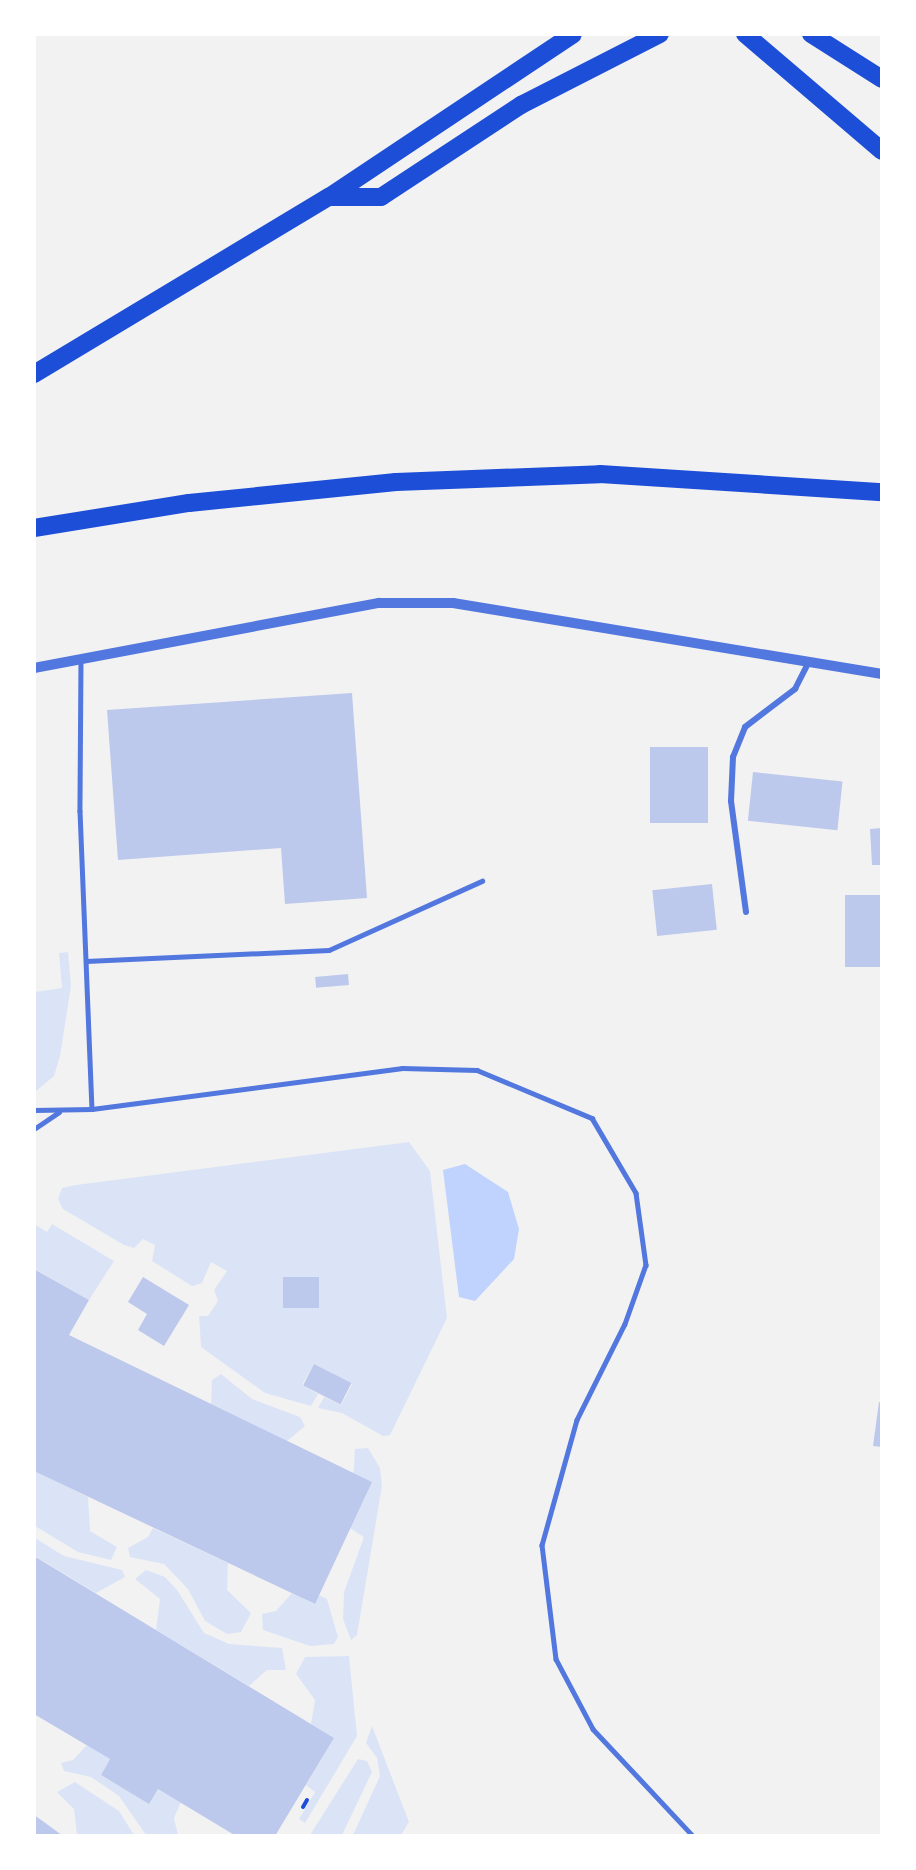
<!DOCTYPE html>
<style>
body{margin:0}
#map{position:relative;width:916px;height:1870px;overflow:hidden;background:#f2f2f2;font-family:Inter,sans-serif}
div>[style]{position:absolute}
.green>*{inset:0;background:#dbe4f7}
.water>*{inset:0;background:#bfd3fe}
.building>*{inset:0;background:#bdc9ec;transform-origin:0 0}
.path>*{height:4px;margin:-2px;padding:0 2px;transform-origin:2px;border-radius:2px;background:#1d4ed8}
.service>*{height:4.5px;margin:-2.25px;padding:0 2.25px;transform-origin:2.25px;border-radius:2.25px;background:#5277de}
.minor>*{height:6px;margin:-3px;padding:0 3px;transform-origin:3px;border-radius:3px;background:#5277de}
.tertiary>*{height:10px;margin:-5px;padding:0 5px;transform-origin:5px;border-radius:5px;background:#5277de}
.motorway>*{height:18px;margin:-9px;padding:0 9px;transform-origin:9px;border-radius:9px;background:#1d4ed8}
span{translate:-50% -50%;white-space:nowrap;text-align:center;line-height:1.15;-webkit-text-stroke:5px #fff;paint-order:stroke}
.frame{position:absolute;inset:0;border:36px solid #fff;pointer-events:none}
</style>
<div id="map">
<div class="green">
<i style="clip-path:polygon(68px 952px,71px 986px,60px 1056px,54px 1076px,35px 1092px,35px 992px,62px 988px,59px 953px)"></i>
<i style="clip-path:polygon(409px 1142px,430px 1171px,447px 1318px,390px 1435px,383px 1436px,342px 1413px,318px 1408px,324px 1397px,341px 1405px,352px 1384px,314px 1364px,302px 1385px,318px 1394px,311px 1406px,265px 1393px,201px 1347px,199px 1316px,208px 1316px,218px 1301px,214px 1290px,227px 1271px,211px 1262px,202px 1283px,192px 1286px,152px 1261px,155px 1245px,143px 1239px,134px 1248px,124px 1245px,63px 1209px,58px 1199px,62px 1188px,76px 1185px)"></i>
<i style="clip-path:polygon(34px 1224px,47px 1232px,52px 1224px,114px 1261px,89px 1300px,35px 1269px)"></i>
<i style="clip-path:polygon(221px 1374px,252px 1399px,300px 1417px,305px 1426px,287px 1441px,211px 1404px,212px 1380px)"></i>
<i style="clip-path:polygon(368px 1448px,380px 1468px,382px 1486px,357px 1635px,351px 1640px,343px 1619px,344px 1592px,364px 1537px,350px 1528px,355px 1449px)"></i>
<i style="clip-path:polygon(35px 1471px,88px 1497px,90px 1531px,117px 1547px,111px 1560px,78px 1552px,35px 1526px)"></i>
<i style="clip-path:polygon(153px 1528px,228px 1563px,227px 1590px,251px 1613px,241px 1632px,227px 1634px,205px 1621px,188px 1589px,164px 1564px,130px 1557px,128px 1548px,148px 1537px)"></i>
<i style="clip-path:polygon(35px 1538px,64px 1556px,122px 1570px,125px 1577px,96px 1593px,35px 1556px)"></i>
<i style="clip-path:polygon(146px 1570px,165px 1577px,177px 1590px,204px 1633px,229px 1644px,282px 1648px,286px 1670px,267px 1670px,249px 1686px,156px 1630px,160px 1599px,135px 1579px)"></i>
<i style="clip-path:polygon(292px 1593px,314px 1604px,319px 1595px,327px 1599px,338px 1637px,334px 1644px,310px 1646px,263px 1630px,262px 1614px,276px 1611px)"></i>
<i style="clip-path:polygon(349px 1656px,357px 1736px,305px 1823px,299px 1819px,315px 1792px,306px 1785px,334px 1738px,311px 1724px,315px 1700px,296px 1674px,305px 1657px)"></i>
<i style="clip-path:polygon(372px 1726px,409px 1822px,401px 1835px,353px 1835px,380px 1776px,377px 1758px,366px 1743px)"></i>
<i style="clip-path:polygon(87px 1745px,110px 1759px,101px 1775px,148px 1803px,158px 1789px,181px 1802px,174px 1818px,178px 1835px,146px 1835px,119px 1796px,91px 1777px,64px 1771px,61px 1763px,73px 1760px)"></i>
<i style="clip-path:polygon(358px 1759px,367px 1761px,372px 1772px,342px 1835px,310px 1835px)"></i>
<i style="clip-path:polygon(75px 1782px,119px 1811px,134px 1835px,77px 1835px,74px 1809px,57px 1792px)"></i>
</div>
<div class="water">
<i style="clip-path:polygon(465px 1164px,508px 1192px,519px 1229px,514px 1259px,475px 1301px,459px 1297px,443px 1170px)"></i>
</div>
<div class="building">
<i style="clip-path:polygon(352px 693px,367px 898px,285px 904px,281px 848px,118px 860px,107px 710px)"></i>
<i style="left:650px;top:747px;width:58px;height:76px"></i>
<i style="left:753px;top:772px;width:90px;height:49px;rotate:6deg"></i>
<i style="clip-path:polygon(882px 828px,882px 865px,872px 865px,870px 829px)"></i>
<i style="left:712px;top:884px;width:46px;height:60px;rotate:84deg"></i>
<i style="left:882px;top:895px;width:72px;height:37px;rotate:90deg"></i>
<i style="left:348px;top:974px;width:11px;height:33px;rotate:85deg"></i>
<i style="clip-path:polygon(34px 1269px,89px 1300px,69px 1335px,372px 1482px,315px 1604px,34px 1471px)"></i>
<i style="clip-path:polygon(143px 1277px,189px 1305px,164px 1346px,138px 1330px,147px 1314px,128px 1302px)"></i>
<i style="left:283px;top:1277px;width:36px;height:31px"></i>
<i style="left:314px;top:1364px;width:42px;height:24px;rotate:27deg"></i>
<i style="clip-path:polygon(879px 1402px,882px 1403px,882px 1447px,873px 1446px)"></i>
<i style="clip-path:polygon(34px 1556px,334px 1738px,275px 1836px,236px 1836px,158px 1789px,149px 1804px,101px 1775px,110px 1759px,34px 1714px)"></i>
<i style="clip-path:polygon(34px 1815px,44px 1822px,63px 1836px,34px 1836px)"></i>
</div>
<div class="path">
<i style="left:303px;top:1807px;width:8px;rotate:-60deg"></i>
</div>
<div class="service">
<i style="left:81px;top:659px;width:152px;rotate:90.4deg"></i>
<i style="left:80px;top:811px;width:298px;rotate:87.7deg"></i>
<i style="left:86px;top:961px;width:243px;rotate:-2.6deg"></i>
<i style="left:329px;top:950px;width:168px;rotate:-24.3deg"></i>
<i style="left:34px;top:1110px;width:58px;rotate:-1deg"></i>
<i style="left:92px;top:1109px;width:313px;rotate:-7.5deg"></i>
<i style="left:402px;top:1068px;width:75px;rotate:1.5deg"></i>
<i style="left:477px;top:1070px;width:125px;rotate:22.7deg"></i>
<i style="left:592px;top:1118px;width:87px;rotate:59.6deg"></i>
<i style="left:636px;top:1193px;width:73px;rotate:82.1deg"></i>
<i style="left:646px;top:1265px;width:63px;rotate:109.6deg"></i>
<i style="left:625px;top:1324px;width:107px;rotate:116.6deg"></i>
<i style="left:577px;top:1420px;width:130px;rotate:105.6deg"></i>
<i style="left:542px;top:1545px;width:115px;rotate:83deg"></i>
<i style="left:556px;top:1659px;width:79px;rotate:62.1deg"></i>
<i style="left:593px;top:1729px;width:146px;rotate:46.9deg"></i>
<i style="left:34px;top:1129px;width:30px;rotate:-34deg"></i>
</div>
<div class="minor">
<i style="left:746px;top:912px;width:112px;rotate:-97.7deg"></i>
<i style="left:731px;top:801px;width:44px;rotate:-87.4deg"></i>
<i style="left:733px;top:757px;width:32px;rotate:-68deg"></i>
<i style="left:745px;top:727px;width:63px;rotate:-37.2deg"></i>
<i style="left:795px;top:689px;width:31px;rotate:-63deg"></i>
</div>
<div class="tertiary">
<i style="left:34px;top:668px;width:351px;rotate:-10.7deg"></i>
<i style="left:379px;top:603px;width:74px"></i>
<i style="left:453px;top:603px;width:435px;rotate:9.4deg"></i>
</div>
<div class="motorway">
<i style="left:745px;top:34px;width:180px;rotate:40.5deg"></i>
<i style="left:811px;top:34px;width:84px;rotate:32.4deg"></i>
<i style="left:329px;top:197px;width:52px"></i>
<i style="left:381px;top:197px;width:168px;rotate:-33.3deg"></i>
<i style="left:521px;top:105px;width:156px;rotate:-27.1deg"></i>
<i style="left:34px;top:374px;width:344px;rotate:-31deg"></i>
<i style="left:329px;top:197px;width:293px;rotate:-33.7deg"></i>
<i style="left:34px;top:528px;width:157px;rotate:-9.2deg"></i>
<i style="left:189px;top:503px;width:208px;rotate:-5.8deg"></i>
<i style="left:396px;top:482px;width:204px;rotate:-2.2deg"></i>
<i style="left:600px;top:474px;width:283px;rotate:3.7deg"></i>
</div>
<div class="frame"></div>
</div>
